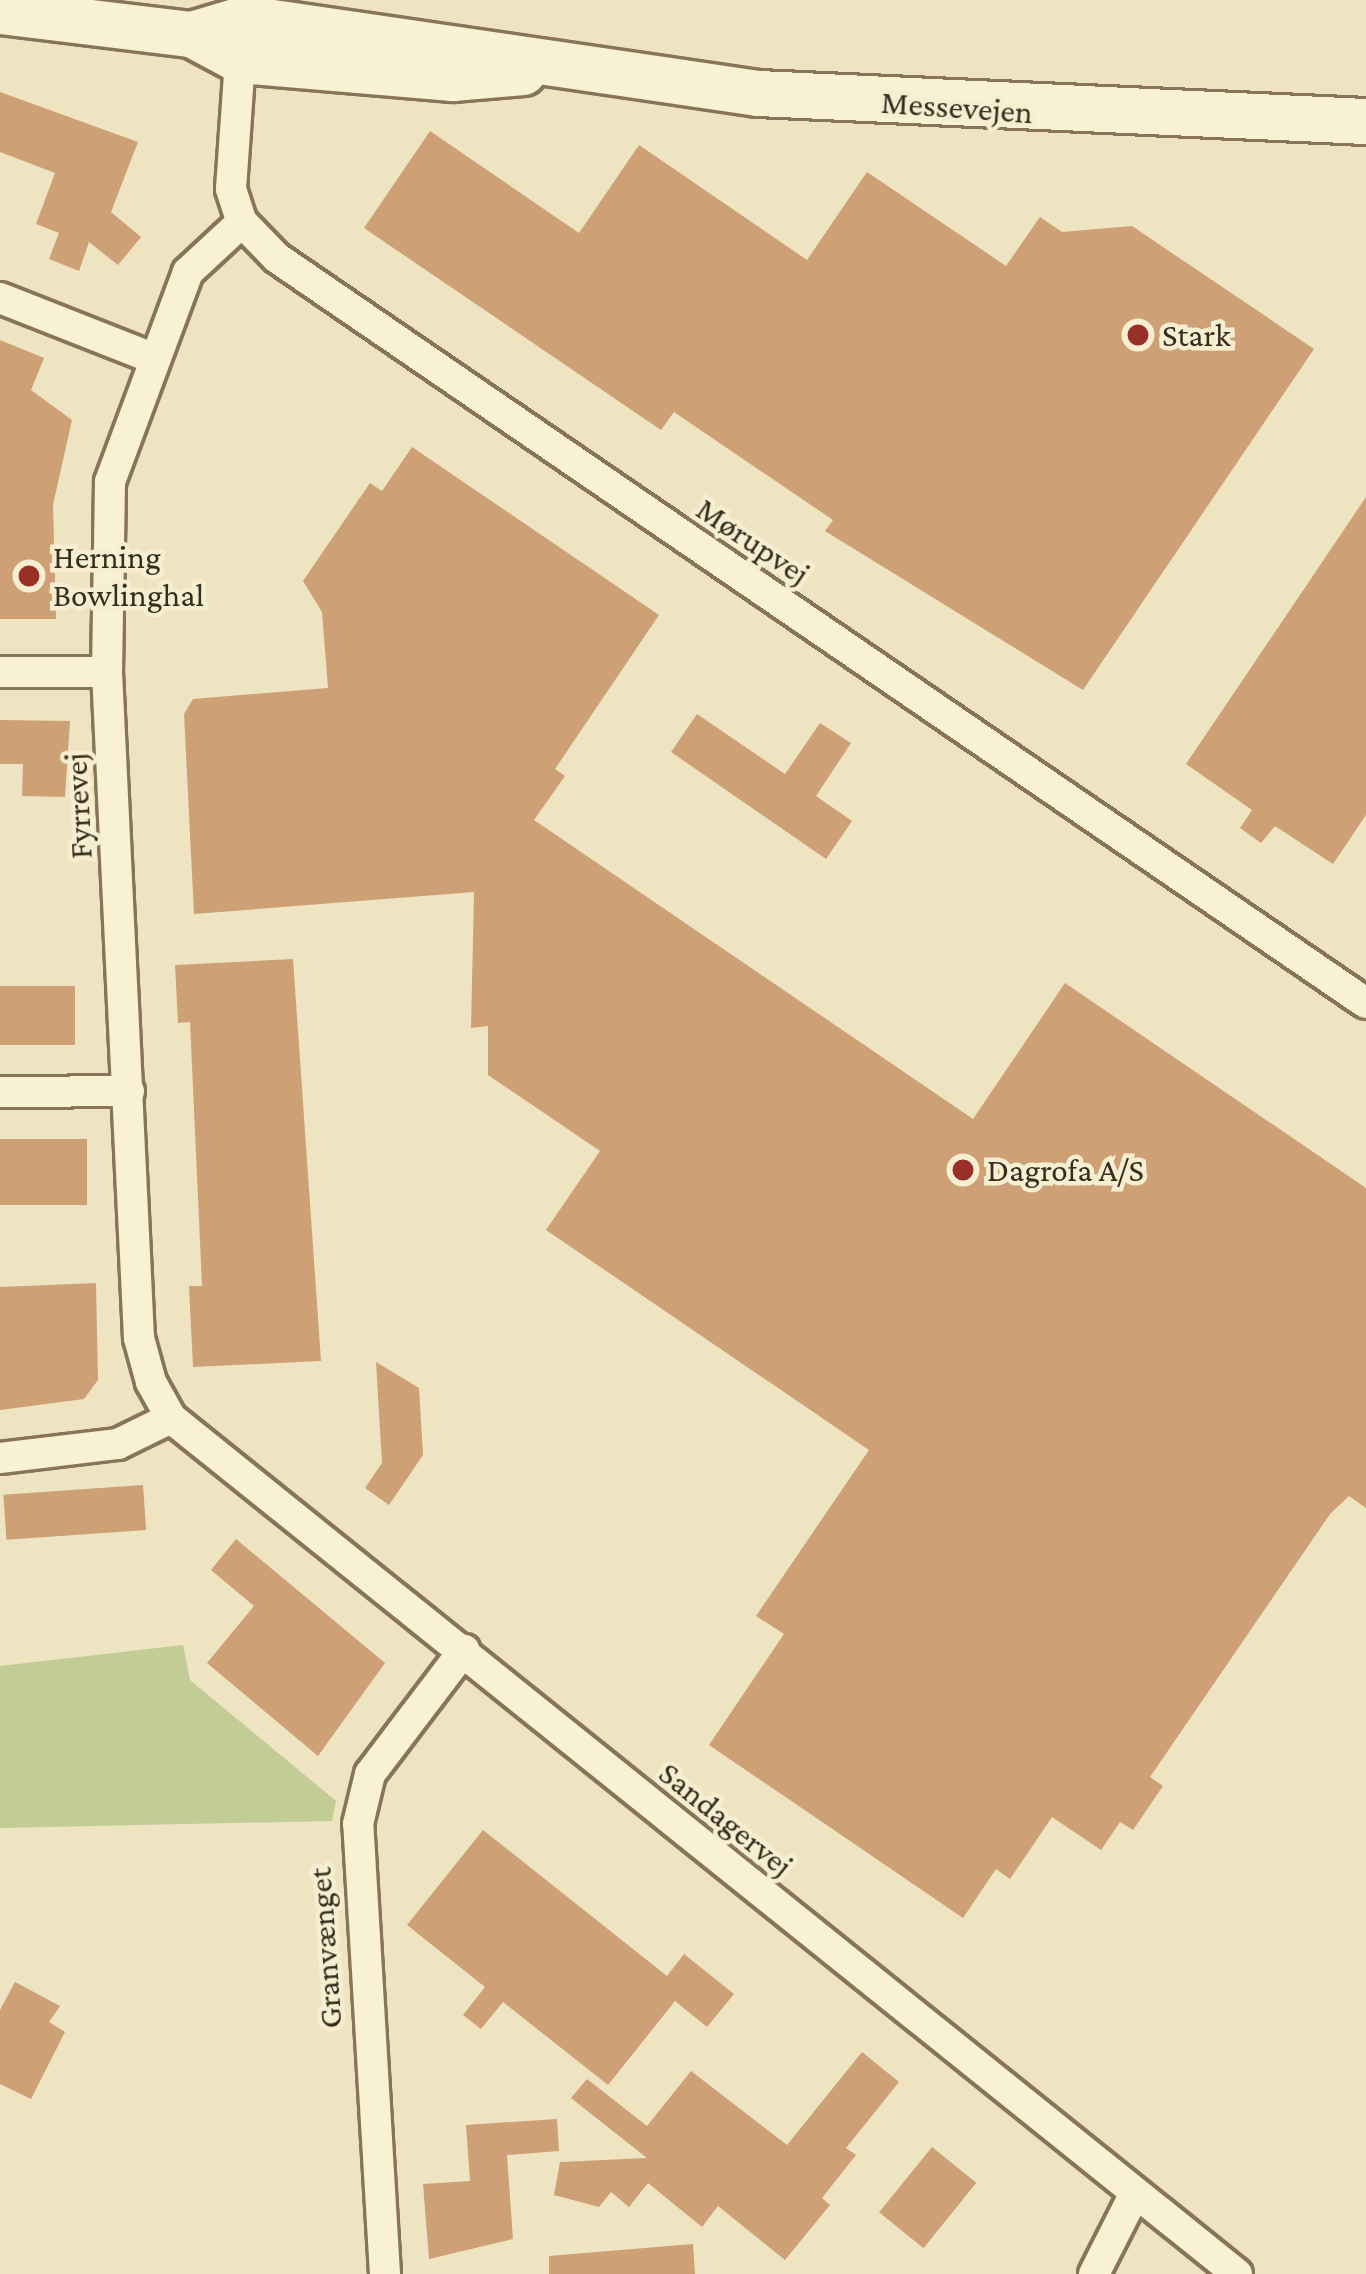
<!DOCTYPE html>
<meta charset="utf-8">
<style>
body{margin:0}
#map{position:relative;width:1366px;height:2274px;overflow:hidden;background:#eee4c1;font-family:"Crimson Pro",serif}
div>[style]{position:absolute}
.green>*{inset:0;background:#c2cc95}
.building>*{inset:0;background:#cda076;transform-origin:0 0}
.roads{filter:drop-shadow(3px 0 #887558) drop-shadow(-3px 0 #887558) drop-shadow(0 3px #887558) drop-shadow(0 -3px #887558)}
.minor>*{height:30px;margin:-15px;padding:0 15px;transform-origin:15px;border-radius:15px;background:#f9f1d4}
.secondary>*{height:45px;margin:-22.5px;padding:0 22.5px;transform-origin:22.5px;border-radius:22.5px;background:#f9f1d4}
.dots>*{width:33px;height:33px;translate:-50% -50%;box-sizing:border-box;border:6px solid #f6eed1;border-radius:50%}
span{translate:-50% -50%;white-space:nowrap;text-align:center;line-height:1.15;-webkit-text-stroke:9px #f6eed1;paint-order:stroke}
.street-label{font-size:33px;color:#372c1d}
.poi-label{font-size:33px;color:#372c1d}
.left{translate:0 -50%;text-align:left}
</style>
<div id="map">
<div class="green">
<i style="clip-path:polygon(183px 1645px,190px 1680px,336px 1801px,332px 1821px,0 1828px,0 1666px)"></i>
</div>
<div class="building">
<i style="clip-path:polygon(0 92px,138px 142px,111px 212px,141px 237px,118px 265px,89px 242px,79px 271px,49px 259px,59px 233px,36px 224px,55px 173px,0 152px)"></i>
<i style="clip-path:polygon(430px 131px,579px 233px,639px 145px,807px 260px,867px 172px,1006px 266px,1040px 217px,1062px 232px,1132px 226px,1314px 349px,1083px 690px,825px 531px,833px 520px,674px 412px,661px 430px,364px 228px)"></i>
<i style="clip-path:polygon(0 340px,44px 358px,31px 390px,72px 420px,53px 505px,56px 619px,0 619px)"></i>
<i style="clip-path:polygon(412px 447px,659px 615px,555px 769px,565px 776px,534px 820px,973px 1119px,1065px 983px,1366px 1188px,1366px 1508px,1349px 1496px,1330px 1514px,1150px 1777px,1163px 1786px,1133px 1830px,1120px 1822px,1101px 1850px,1052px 1817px,1010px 1879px,996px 1869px,963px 1918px,709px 1745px,784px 1634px,756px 1616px,869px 1450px,546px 1230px,600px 1151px,488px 1075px,488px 1026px,471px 1028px,474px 892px,194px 914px,184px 714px,193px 699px,328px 688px,322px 612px,303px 581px,370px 483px,382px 491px)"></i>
<i style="clip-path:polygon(1366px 497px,1366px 815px,1333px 864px,1275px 826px,1261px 843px,1240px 828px,1252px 810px,1186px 764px)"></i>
<i style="clip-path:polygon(697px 714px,785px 774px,820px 723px,851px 743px,816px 796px,852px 821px,826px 859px,671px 752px)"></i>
<i style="clip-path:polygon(0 720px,70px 721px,65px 797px,22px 796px,23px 764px,0 764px)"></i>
<i style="clip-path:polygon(293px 959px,321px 1361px,193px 1367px,189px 1286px,202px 1286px,190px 1022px,178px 1023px,175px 965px)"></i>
<i style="left:0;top:986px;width:75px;height:59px"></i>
<i style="left:0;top:1139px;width:87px;height:66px"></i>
<i style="clip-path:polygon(96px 1283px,98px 1380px,84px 1399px,0 1410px,0 1287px)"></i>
<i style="clip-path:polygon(376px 1362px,419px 1388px,423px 1455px,389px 1505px,365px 1488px,382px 1463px)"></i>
<i style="left:143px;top:1485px;width:45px;height:140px;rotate:86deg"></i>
<i style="clip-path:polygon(236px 1539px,385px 1663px,318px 1756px,207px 1663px,254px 1606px,211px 1570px)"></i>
<i style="clip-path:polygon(483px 1830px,667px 1976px,684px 1954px,734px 1994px,707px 2027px,675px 2001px,608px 2085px,503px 2002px,481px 2029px,463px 2015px,485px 1987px,407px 1925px)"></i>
<i style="clip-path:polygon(15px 1982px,60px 2006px,49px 2022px,65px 2032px,31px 2099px,0 2084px,0 2010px)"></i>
<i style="clip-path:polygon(862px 2052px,899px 2082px,846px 2148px,856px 2155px,822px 2198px,830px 2205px,785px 2260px,718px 2206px,702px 2227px,648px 2183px,629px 2207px,611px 2192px,599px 2207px,554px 2195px,560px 2162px,647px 2158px,571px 2098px,587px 2079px,647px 2126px,691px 2071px,787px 2145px)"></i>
<i style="clip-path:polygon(557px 2119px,559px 2151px,507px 2155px,513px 2239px,429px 2259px,423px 2184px,470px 2181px,466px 2125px)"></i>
<i style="left:932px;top:2147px;width:57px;height:84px;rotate:39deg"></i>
<i style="clip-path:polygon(693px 2244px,695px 2274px,549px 2274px,549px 2256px)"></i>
</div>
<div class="roads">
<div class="minor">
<i style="left:240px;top:60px;width:129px;rotate:94deg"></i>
<i style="left:231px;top:189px;width:35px;rotate:72deg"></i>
<i style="left:242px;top:222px;width:50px;rotate:45.8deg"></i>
<i style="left:277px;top:258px;width:1319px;rotate:34.38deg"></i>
<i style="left:242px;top:222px;width:74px;rotate:137.2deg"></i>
<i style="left:188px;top:272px;width:224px;rotate:110.4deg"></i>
<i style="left:110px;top:482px;width:190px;rotate:90.9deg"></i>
<i style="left:107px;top:672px;width:667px;rotate:87.25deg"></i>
<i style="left:139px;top:1338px;width:46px;rotate:74.7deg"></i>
<i style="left:151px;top:1382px;width:41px;rotate:60.9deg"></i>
<i style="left:171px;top:1418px;width:1367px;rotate:38.76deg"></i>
<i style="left:0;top:298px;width:161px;rotate:21.5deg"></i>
<i style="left:0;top:672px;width:107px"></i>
<i style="left:0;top:1092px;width:129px;rotate:-0.4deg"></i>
<i style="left:0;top:1458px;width:119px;rotate:-6.8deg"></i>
<i style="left:118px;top:1444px;width:59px;rotate:-26.1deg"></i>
<i style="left:385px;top:2274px;width:451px;rotate:-93.4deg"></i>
<i style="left:358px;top:1824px;width:51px;rotate:-76.5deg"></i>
<i style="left:370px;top:1774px;width:156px;rotate:-52.8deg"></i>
<i style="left:1094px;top:2274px;width:84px;rotate:-63.1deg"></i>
</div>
<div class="secondary">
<i style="left:0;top:11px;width:192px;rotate:6.9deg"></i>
<i style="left:191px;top:34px;width:55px;rotate:28deg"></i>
<i style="left:240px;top:60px;width:213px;rotate:4.9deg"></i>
<i style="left:452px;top:78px;width:71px;rotate:-4.8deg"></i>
<i style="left:191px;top:34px;width:56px;rotate:-16.5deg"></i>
<i style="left:245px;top:18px;width:518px;rotate:8.32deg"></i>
<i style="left:758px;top:93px;width:609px;rotate:2.64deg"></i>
</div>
</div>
<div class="dots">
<i style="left:1138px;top:335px;background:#982f28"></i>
<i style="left:29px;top:576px;background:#982f28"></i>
<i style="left:963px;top:1170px;background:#982f28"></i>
</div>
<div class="street-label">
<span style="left:957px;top:107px;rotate:4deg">Messevejen</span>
<span style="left:753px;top:541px;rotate:34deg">Mørupvej</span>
<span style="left:78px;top:806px;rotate:-93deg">Fyrrevej</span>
<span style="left:726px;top:1819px;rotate:39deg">Sandagervej</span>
<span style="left:325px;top:1948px;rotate:-94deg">Granvænget</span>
</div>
<div class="poi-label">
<span class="left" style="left:1162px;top:335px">Stark</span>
<span class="left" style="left:53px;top:576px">Herning<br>Bowlinghal</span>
<span class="left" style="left:987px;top:1170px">Dagrofa A/S</span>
</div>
</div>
